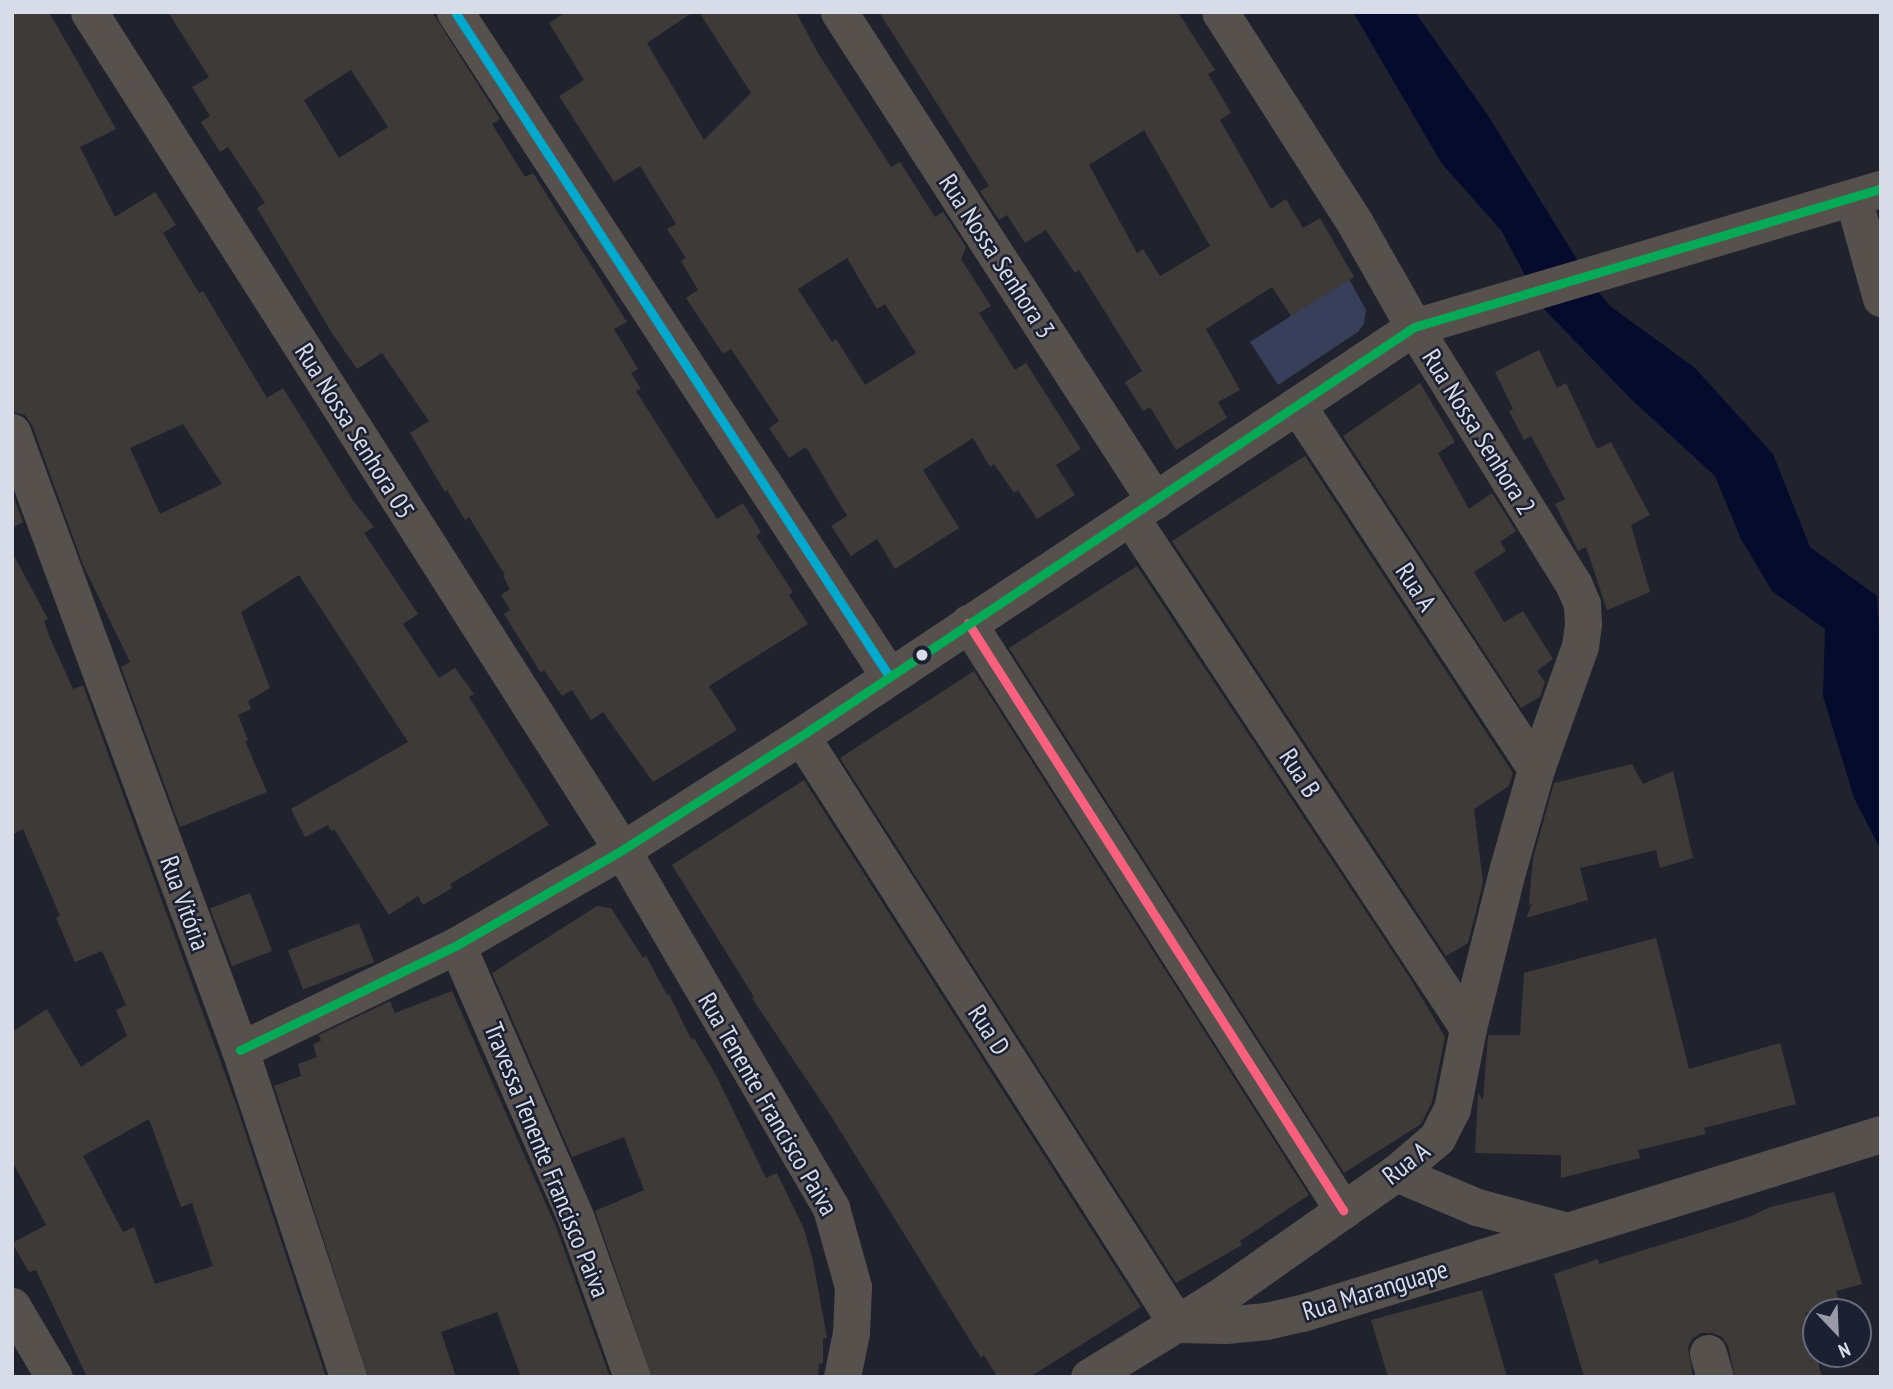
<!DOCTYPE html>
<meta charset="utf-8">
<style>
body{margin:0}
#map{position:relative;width:1893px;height:1389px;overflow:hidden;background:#20232d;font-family:"PT Sans Narrow",sans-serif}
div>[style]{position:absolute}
.green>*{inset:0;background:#373f5a}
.water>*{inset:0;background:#040b2d}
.building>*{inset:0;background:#3e3a38;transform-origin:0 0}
.minor>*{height:37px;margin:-18.5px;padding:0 18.5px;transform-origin:18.5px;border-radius:18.5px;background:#56514d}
.bus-1>*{height:9px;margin:-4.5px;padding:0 4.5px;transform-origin:4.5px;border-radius:4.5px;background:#00a9ce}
.bus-2>*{height:9px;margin:-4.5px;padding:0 4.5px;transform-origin:4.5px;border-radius:4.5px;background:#f8607d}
.bus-3>*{height:9px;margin:-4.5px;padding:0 4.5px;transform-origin:4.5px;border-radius:4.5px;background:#06aa56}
.dots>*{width:19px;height:19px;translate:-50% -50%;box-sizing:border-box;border:4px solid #1b2032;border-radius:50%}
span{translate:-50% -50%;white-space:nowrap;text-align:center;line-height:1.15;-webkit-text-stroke:5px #1b2032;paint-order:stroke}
.street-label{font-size:26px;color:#d8dce8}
.frame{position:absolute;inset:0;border:14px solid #d8dce8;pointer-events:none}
.north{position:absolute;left:1802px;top:1298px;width:70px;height:70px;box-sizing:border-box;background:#1b2032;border:2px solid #676b7b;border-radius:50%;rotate:157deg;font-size:19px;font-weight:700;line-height:28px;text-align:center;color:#d8dce8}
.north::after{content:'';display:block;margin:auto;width:24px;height:32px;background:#989ba7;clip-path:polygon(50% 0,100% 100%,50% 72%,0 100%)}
</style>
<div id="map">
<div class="green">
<i style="clip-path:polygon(1349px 279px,1366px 310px,1364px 324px,1358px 332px,1278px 385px,1250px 342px)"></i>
</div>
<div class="water">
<i style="clip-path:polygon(1353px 12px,1415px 12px,1487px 114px,1578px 261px,1526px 277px,1501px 230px,1442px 164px)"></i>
<i style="clip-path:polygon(1596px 289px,1610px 306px,1695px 368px,1773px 454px,1810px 547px,1877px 596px,1881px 669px,1881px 850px,1854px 798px,1823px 696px,1825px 629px,1772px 591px,1741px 539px,1715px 476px,1632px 400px,1541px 306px)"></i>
</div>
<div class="building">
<i style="clip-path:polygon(evenodd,12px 12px,49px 12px,116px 129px,80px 147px,115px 217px,155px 192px,176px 225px,163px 233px,199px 293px,203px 291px,267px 398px,283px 388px,354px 502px,374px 527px,364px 533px,418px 614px,403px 624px,439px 678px,455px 668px,474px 694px,469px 697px,549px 825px,450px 884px,452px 888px,423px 905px,418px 896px,389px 915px,334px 829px,331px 831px,328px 825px,305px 837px,291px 809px,408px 742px,299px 575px,241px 612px,270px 688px,248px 701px,251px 709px,238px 715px,248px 740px,245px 741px,267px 792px,180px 827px,121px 667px,130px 662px,83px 565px,32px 425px,25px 415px,12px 412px,12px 12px,183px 424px,222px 484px,160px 514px,130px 448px,183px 424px)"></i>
<i style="clip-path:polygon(evenodd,168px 12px,432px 12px,500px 119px,492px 124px,525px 177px,533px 173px,627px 322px,614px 329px,638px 369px,631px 373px,641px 389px,636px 391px,717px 519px,743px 503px,761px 532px,756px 536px,793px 592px,789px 595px,808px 624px,709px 686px,737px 730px,653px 782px,603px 712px,591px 720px,572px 690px,562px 696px,544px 670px,541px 673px,504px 614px,510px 610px,501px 595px,510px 589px,503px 576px,505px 575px,469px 517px,465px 520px,447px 490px,445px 492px,410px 433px,429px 421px,382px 353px,357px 369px,332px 333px,257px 208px,265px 203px,228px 147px,220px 152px,201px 122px,210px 116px,192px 87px,209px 77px,168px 12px,351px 70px,388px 127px,339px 158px,304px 100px,351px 70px)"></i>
<i style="clip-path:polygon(evenodd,566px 12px,693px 12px,647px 43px,704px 140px,751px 93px,699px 12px,796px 12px,818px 53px,891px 167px,900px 162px,935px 217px,943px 212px,966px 247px,961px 259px,991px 306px,979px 313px,1015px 370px,1026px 363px,1081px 449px,1056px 465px,1075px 495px,1037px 519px,1018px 490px,1014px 493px,994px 464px,990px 467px,973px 438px,923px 470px,959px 528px,895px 569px,877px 539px,851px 556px,831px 526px,847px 516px,806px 447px,789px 458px,769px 428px,779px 421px,731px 349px,723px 354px,686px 298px,698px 290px,681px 261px,686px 258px,667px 229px,676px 224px,640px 166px,614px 182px,559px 96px,584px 80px,549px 23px,566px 12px,847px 258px,877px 309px,885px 304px,916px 353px,865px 385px,836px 339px,832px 342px,798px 289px,847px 258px)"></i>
<i style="clip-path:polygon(evenodd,879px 12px,1178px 12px,1215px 70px,1208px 74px,1231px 113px,1220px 120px,1271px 209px,1286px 199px,1303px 228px,1320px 218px,1354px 277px,1291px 316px,1272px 287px,1206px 329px,1240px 390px,1218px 402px,1227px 418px,1176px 450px,1150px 407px,1143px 411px,1125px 382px,1142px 371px,1079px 270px,1075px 273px,1046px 230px,1025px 243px,1007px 215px,999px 220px,980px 191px,989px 186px,879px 12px,1144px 130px,1210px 246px,1160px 276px,1143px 249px,1137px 253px,1089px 165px,1144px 130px)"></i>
<i style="clip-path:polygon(1539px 350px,1557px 388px,1566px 383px,1597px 449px,1611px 442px,1650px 515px,1631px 525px,1650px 592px,1607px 610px,1586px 547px,1578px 551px,1555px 504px,1565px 499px,1531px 436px,1524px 440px,1509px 411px,1513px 409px,1495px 372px)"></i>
<i style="clip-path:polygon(1420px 383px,1455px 442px,1438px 453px,1469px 509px,1492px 493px,1516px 531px,1500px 542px,1506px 551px,1474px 572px,1504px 622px,1523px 611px,1553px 659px,1537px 671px,1545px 682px,1540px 697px,1521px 708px,1343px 436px)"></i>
<i style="clip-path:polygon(1305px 456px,1513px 773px,1509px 786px,1474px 809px,1483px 883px,1468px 943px,1446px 956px,1172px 541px)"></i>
<i style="clip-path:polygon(12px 493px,23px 522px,12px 528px)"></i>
<i style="clip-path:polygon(evenodd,12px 552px,48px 619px,44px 621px,50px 638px,73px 689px,83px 685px,235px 1101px,326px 1377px,87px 1377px,36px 1270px,29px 1272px,12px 1243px,46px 1225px,12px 1161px,12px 1032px,47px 1009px,81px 1067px,127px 1036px,116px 1010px,126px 1005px,102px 951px,75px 962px,56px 918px,60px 916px,23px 829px,12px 835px,12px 552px,149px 1119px,181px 1207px,192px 1203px,213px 1266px,155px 1284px,134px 1227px,123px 1232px,83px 1156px,149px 1119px)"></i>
<i style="clip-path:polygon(1137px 566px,1410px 978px,1445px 1037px,1432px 1102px,1421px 1124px,1344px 1173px,1009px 648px)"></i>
<i style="clip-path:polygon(974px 671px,1309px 1195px,1240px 1241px,1242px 1245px,1176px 1283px,840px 758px)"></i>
<i style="clip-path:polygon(1632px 764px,1643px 784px,1673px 771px,1693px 858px,1660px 868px,1656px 850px,1580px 868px,1588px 900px,1526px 918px,1532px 904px,1529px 905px,1533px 858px,1554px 783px)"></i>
<i style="clip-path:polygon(804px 780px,1141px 1307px,1030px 1377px,997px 1377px,984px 1355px,981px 1358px,831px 1116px,752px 998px,754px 997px,672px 865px)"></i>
<i style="left:250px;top:893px;width:62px;height:43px;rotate:69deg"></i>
<i style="clip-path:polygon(597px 906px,611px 908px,643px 958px,646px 956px,667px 995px,669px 994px,691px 1039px,694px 1038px,716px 1075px,766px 1178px,777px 1173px,804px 1229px,813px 1261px,827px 1338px,823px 1338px,823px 1363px,819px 1364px,818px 1377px,652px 1377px,595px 1211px,644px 1190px,624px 1137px,572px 1157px,492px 973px)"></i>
<i style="left:359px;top:923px;width:42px;height:76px;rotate:69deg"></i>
<i style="clip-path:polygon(1656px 938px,1689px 1069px,1780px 1043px,1796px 1104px,1704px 1128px,1706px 1134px,1638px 1150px,1640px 1158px,1561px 1178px,1561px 1155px,1475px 1153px,1478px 1093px,1483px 1100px,1488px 1035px,1520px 1035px,1524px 973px)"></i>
<i style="clip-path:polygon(452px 991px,556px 1227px,610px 1377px,521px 1377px,497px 1312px,441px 1332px,456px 1377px,368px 1377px,274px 1086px,301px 1076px,298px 1064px,317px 1057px,313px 1044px,321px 1041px,319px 1035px,390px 1001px,395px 1013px)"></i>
<i style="clip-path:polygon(1834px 1192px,1862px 1284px,1836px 1291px,1840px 1303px,1805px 1313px,1822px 1377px,1735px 1377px,1728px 1346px,1722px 1337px,1712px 1333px,1701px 1333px,1692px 1339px,1688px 1347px,1693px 1377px,1584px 1377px,1554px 1274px,1598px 1259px,1599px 1264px,1747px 1218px,1770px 1207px)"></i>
<i style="clip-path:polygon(1482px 1290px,1507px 1377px,1388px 1377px,1371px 1320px)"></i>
</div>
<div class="minor">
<i style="left:89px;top:12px;width:993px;rotate:57.54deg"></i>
<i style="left:622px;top:850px;width:415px;rotate:59.7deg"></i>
<i style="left:831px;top:1208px;width:82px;rotate:74.4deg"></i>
<i style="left:853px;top:1287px;width:46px;rotate:92.5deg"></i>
<i style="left:851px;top:1333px;width:45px;rotate:101.6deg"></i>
<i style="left:455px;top:12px;width:793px;rotate:56.83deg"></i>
<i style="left:839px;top:12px;width:582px;rotate:57.13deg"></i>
<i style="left:1853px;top:198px;width:104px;rotate:74.4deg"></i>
<i style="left:1297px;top:405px;width:435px;rotate:56.7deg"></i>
<i style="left:12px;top:432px;width:659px;rotate:69.75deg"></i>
<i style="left:240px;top:1050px;width:344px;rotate:71.7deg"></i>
<i style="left:1131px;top:518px;width:611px;rotate:56.54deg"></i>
<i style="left:968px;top:623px;width:697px;rotate:57.43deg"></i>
<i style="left:801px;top:736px;width:698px;rotate:57.4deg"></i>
<i style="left:1177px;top:1324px;width:48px;rotate:1.2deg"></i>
<i style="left:1225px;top:1325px;width:41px;rotate:-5.6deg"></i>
<i style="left:1266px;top:1321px;width:37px;rotate:-13deg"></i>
<i style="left:1302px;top:1313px;width:606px;rotate:-17.18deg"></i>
<i style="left:457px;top:945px;width:299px;rotate:66.5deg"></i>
<i style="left:576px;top:1219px;width:168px;rotate:70.5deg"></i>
<i style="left:240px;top:1050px;width:241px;rotate:-25.8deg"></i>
<i style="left:457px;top:945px;width:190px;rotate:-29.9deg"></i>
<i style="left:622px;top:850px;width:212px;rotate:-32.5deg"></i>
<i style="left:801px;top:736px;width:737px;rotate:-33.71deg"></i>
<i style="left:1414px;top:327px;width:487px;rotate:-16.5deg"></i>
<i style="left:1396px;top:1173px;width:88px;rotate:22.8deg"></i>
<i style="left:1477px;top:1207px;width:93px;rotate:14.9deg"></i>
<i style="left:12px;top:1306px;width:82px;rotate:59.4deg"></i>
<i style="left:1708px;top:1353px;width:25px;rotate:74deg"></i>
<i style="left:1089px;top:1377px;width:151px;rotate:-31.5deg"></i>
<i style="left:1218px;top:1298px;width:218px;rotate:-35.1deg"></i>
<i style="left:1396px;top:1173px;width:54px;rotate:-40.5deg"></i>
<i style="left:1437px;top:1138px;width:33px;rotate:-63deg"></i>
<i style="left:1452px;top:1109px;width:83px;rotate:-78.8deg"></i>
<i style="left:1468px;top:1028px;width:165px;rotate:-76deg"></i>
<i style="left:1508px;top:868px;width:103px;rotate:-74.2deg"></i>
<i style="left:1536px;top:769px;width:131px;rotate:-70.3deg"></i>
<i style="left:1580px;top:646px;width:22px;rotate:-82deg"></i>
<i style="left:1583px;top:624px;width:20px;rotate:-93deg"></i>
<i style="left:1582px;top:604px;width:21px;rotate:-113deg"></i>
<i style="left:1574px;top:585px;width:304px;rotate:-121.8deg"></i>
<i style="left:1414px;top:327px;width:120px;rotate:-119.6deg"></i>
<i style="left:1355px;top:223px;width:250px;rotate:-122.6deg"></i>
</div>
<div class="bus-1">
<i style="left:455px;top:12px;width:793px;rotate:56.83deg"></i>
</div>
<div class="bus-2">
<i style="left:968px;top:623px;width:697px;rotate:57.43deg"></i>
</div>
<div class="bus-3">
<i style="left:240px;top:1050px;width:241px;rotate:-25.8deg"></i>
<i style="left:457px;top:945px;width:190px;rotate:-29.9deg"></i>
<i style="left:622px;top:850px;width:212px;rotate:-32.5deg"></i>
<i style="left:801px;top:736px;width:737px;rotate:-33.71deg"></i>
<i style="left:1414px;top:327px;width:487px;rotate:-16.5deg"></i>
</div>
<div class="dots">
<i style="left:922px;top:655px;background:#d8dce8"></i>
</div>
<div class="street-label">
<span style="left:997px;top:256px;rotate:57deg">Rua Nossa Senhora 3</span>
<span style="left:355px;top:431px;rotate:58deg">Rua Nossa Senhora 05</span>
<span style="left:1479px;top:432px;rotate:58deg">Rua Nossa Senhora 2</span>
<span style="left:1416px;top:587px;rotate:57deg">Rua A</span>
<span style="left:1300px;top:773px;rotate:57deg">Rua B</span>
<span style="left:185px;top:903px;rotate:70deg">Rua Vitória</span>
<span style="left:989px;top:1030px;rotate:57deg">Rua D</span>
<span style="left:768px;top:1104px;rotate:60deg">Rua Tenente Francisco Paiva</span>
<span style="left:547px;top:1160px;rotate:68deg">Travessa Tenente Francisco Paiva</span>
<span style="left:1406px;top:1163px;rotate:-38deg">Rua A</span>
<span style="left:1375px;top:1290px;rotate:-17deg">Rua Maranguape</span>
</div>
<div class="frame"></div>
<div class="north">N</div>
</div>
